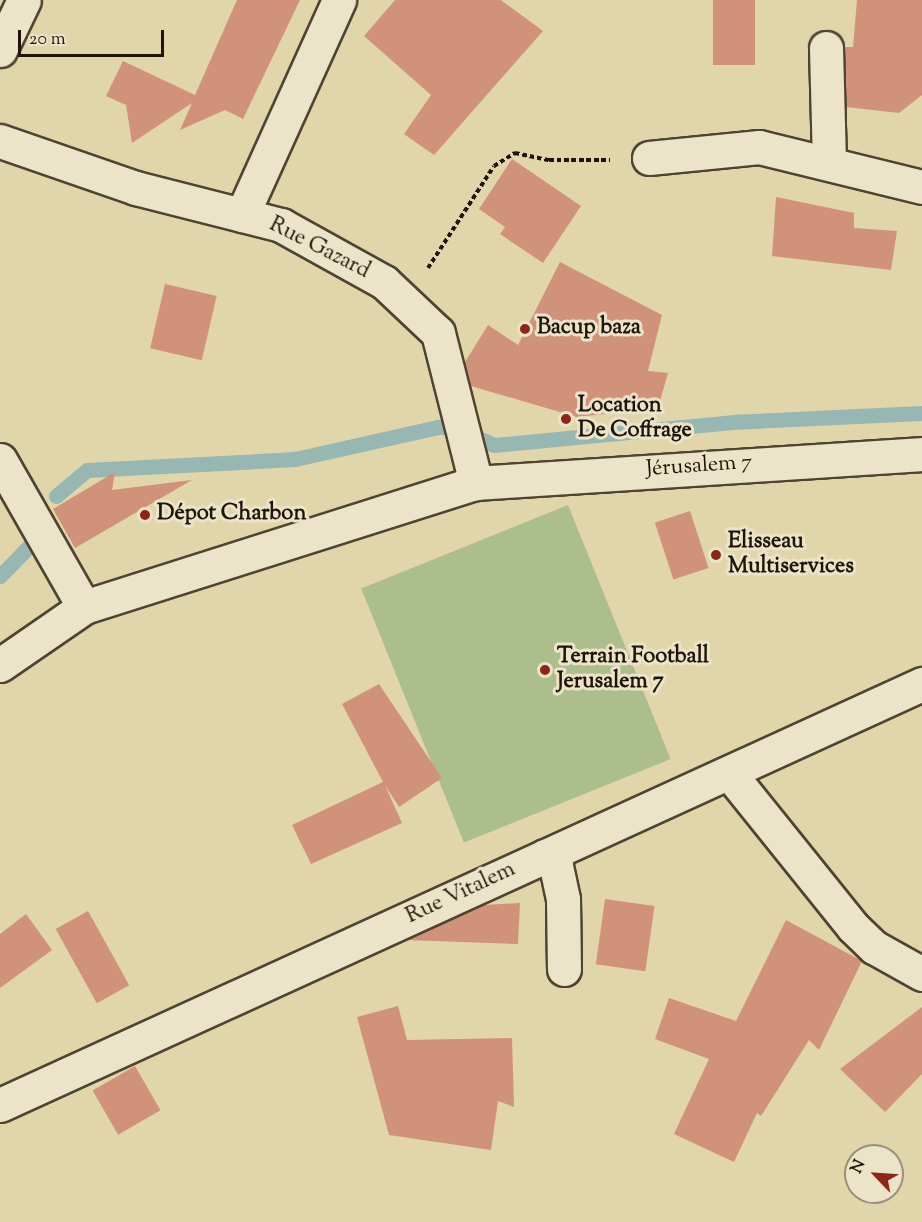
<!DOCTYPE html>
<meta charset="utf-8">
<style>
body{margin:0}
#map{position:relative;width:922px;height:1222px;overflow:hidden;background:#e1d5aa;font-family:"Sorts Mill Goudy",serif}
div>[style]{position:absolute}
.green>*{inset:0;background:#adbe8d;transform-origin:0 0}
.stream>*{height:15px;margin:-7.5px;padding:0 7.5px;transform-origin:7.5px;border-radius:7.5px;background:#97b7b2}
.building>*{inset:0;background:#d1927a;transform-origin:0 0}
.path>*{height:4px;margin-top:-2px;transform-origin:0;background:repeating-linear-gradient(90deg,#1e1409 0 4.5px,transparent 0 7.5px)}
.roads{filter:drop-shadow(2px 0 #4f4431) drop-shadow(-2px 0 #4f4431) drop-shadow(0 2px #4f4431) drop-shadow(0 -2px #4f4431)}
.minor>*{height:33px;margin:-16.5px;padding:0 16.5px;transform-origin:16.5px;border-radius:16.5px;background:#ece4c8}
.dots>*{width:16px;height:16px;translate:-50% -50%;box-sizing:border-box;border:3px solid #ece4c8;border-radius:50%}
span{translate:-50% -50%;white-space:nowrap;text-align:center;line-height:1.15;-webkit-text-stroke:6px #ece4c8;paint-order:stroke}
.street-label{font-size:22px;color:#1e1409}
.poi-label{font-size:22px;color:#1e1409;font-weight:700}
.left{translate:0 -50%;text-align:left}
.north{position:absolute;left:844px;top:1144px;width:60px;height:60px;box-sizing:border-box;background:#ece4c8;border:2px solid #9a917c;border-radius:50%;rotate:295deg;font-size:16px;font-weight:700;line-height:24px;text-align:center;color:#1e1409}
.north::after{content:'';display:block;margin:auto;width:21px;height:27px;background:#8f2418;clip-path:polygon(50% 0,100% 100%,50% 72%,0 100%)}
.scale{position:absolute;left:18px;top:30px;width:146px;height:27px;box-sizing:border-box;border:3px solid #1e1409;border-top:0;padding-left:8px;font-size:18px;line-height:21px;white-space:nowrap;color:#1e1409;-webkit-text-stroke:4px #ece4c8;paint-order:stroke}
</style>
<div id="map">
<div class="green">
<i style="left:568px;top:505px;width:274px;height:223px;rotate:68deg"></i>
</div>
<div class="stream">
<i style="left:56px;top:496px;width:40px;rotate:-40deg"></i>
<i style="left:87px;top:470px;width:208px;rotate:-3deg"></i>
<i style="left:295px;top:459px;width:147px;rotate:-12.6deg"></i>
<i style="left:438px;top:427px;width:16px"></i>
<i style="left:454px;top:427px;width:44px;rotate:24.2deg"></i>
<i style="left:494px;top:445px;width:239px;rotate:-5.5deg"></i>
<i style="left:732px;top:422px;width:190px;rotate:-2.7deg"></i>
<i style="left:0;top:576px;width:50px;rotate:-45.8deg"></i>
</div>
<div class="building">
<i style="clip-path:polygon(237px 0,300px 0,243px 119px,225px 110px,180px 130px,192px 103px,132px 143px,126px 105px,106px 96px,123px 61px,195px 95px)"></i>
<i style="clip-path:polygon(395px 0,501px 0,543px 31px,434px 155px,404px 134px,431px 95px,364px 36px)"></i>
<i style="left:713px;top:0;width:42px;height:65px"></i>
<i style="clip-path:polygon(857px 0,922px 0,922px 95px,899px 113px,846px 107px,845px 47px,853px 47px)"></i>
<i style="clip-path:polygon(512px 159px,581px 206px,543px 263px,500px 234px,505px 227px,479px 209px)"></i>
<i style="clip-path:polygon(776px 197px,854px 213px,854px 228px,897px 231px,891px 270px,772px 256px)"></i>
<i style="clip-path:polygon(560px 262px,662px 315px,648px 371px,668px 373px,658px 408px,577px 417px,471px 386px,465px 362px,488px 325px,518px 345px)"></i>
<i style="left:165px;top:284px;width:53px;height:66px;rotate:13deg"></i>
<i style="clip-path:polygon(115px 472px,112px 490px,192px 480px,75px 548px,53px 509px)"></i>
<i style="left:690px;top:511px;width:60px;height:37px;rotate:72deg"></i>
<i style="clip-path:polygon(379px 684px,442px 778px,399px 807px,385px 785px,402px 823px,311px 864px,292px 825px,383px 782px,342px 704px)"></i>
<i style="left:605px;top:899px;width:50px;height:66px;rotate:8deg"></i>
<i style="clip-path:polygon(520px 903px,518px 944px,407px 940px,484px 905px)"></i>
<i style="left:88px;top:911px;width:85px;height:37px;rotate:61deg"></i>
<i style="clip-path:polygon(26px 914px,52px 950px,0 988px,0 934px)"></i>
<i style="clip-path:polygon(786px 920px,862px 961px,819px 1050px,809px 1040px,761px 1116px,757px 1113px,734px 1162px,674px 1134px,709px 1059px,655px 1039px,669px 998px,736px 1021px)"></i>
<i style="clip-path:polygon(398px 1006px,407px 1040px,512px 1038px,514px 1107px,498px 1101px,491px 1150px,389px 1135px,357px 1017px)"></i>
<i style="clip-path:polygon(922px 1007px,922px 1074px,885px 1112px,840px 1069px)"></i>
<i style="left:135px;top:1066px;width:51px;height:49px;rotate:60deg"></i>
</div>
<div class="path">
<i style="left:428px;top:268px;width:121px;rotate:-57.1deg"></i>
<i style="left:494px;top:166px;width:25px;rotate:-32deg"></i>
<i style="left:515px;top:153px;width:35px;rotate:12deg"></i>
<i style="left:549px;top:160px;width:61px"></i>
</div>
<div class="roads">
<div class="minor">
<i style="left:826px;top:48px;width:113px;rotate:88.5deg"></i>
<i style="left:0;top:50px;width:55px;rotate:-64.4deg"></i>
<i style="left:0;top:141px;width:144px;rotate:19.1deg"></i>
<i style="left:136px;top:188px;width:150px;rotate:14.3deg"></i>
<i style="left:281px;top:225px;width:118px;rotate:29deg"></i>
<i style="left:384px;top:282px;width:74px;rotate:43.4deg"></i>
<i style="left:438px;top:333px;width:155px;rotate:75.8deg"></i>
<i style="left:649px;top:158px;width:111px;rotate:-5.7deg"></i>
<i style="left:759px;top:147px;width:168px;rotate:13.8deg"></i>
<i style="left:242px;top:215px;width:236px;rotate:-65.7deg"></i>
<i style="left:0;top:460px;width:169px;rotate:60.3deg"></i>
<i style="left:0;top:665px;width:102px;rotate:-34.6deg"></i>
<i style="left:84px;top:607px;width:411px;rotate:-17.6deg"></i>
<i style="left:476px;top:483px;width:447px;rotate:-3.7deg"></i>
<i style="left:730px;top:774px;width:196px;rotate:51.2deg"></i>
<i style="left:853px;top:927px;width:29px;rotate:44deg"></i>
<i style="left:874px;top:947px;width:55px;rotate:29.4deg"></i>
<i style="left:545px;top:856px;width:15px;rotate:42deg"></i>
<i style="left:556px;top:866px;width:34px;rotate:78deg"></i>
<i style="left:563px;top:899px;width:70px;rotate:89.2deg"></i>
<i style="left:0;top:1105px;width:1014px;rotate:-24.54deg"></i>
</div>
</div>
<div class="dots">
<i style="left:525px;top:329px;background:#8f2418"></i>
<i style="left:566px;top:419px;background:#8f2418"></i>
<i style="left:145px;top:515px;background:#8f2418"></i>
<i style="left:716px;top:555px;background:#8f2418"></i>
<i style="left:545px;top:670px;background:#8f2418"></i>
</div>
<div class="street-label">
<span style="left:319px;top:249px;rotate:27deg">Rue Gazard</span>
<span style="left:699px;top:467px;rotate:-4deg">Jérusalem 7</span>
<span style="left:461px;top:894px;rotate:-25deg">Rue Vitalem</span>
</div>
<div class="poi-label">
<span class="left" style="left:537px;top:329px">Bacup baza</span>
<span class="left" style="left:578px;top:419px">Location<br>De Coffrage</span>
<span class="left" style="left:157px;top:515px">Dépot Charbon</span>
<span class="left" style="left:728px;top:555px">Elisseau<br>Multiservices</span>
<span class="left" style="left:557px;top:670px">Terrain Football<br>Jerusalem 7</span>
</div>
<div class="north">N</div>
<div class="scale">20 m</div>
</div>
